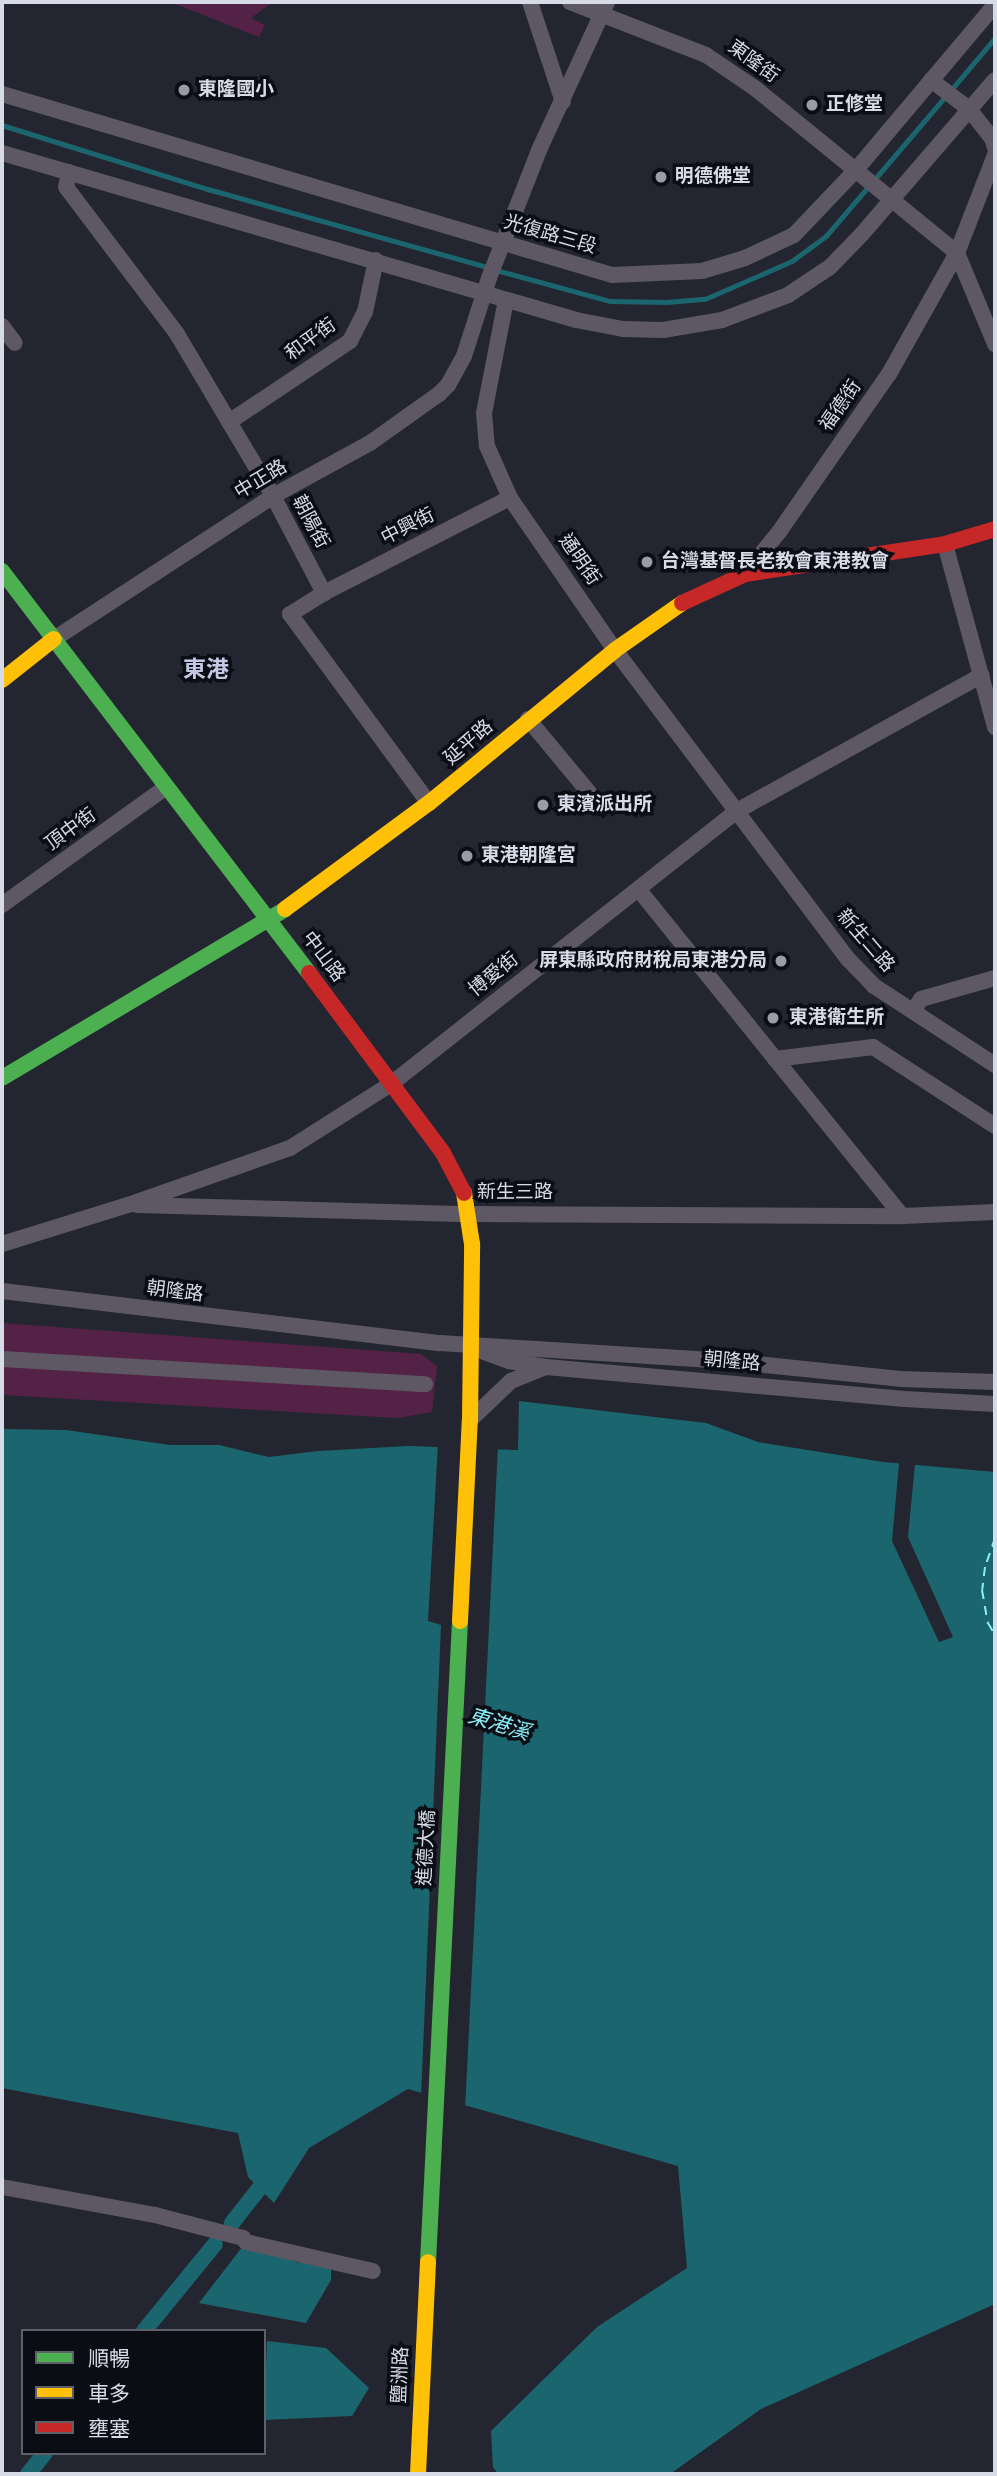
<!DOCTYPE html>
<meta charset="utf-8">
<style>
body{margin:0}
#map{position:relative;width:997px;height:2476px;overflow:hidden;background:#232630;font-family:"Source Sans 3","Noto Sans TC",sans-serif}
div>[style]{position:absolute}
.green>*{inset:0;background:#542246}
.water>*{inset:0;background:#1b666e}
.pier>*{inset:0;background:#232630}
.stream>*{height:4.5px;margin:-2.25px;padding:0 2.25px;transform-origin:2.25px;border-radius:2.25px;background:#1b666e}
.canal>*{height:16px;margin:-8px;padding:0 8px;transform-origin:8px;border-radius:8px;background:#1b666e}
.ferry>*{height:2px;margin-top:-1px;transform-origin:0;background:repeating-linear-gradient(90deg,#8bedf8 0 9px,transparent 0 16px)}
.street>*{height:16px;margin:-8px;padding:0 8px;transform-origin:8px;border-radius:8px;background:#5d5863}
.fast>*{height:16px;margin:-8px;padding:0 8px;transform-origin:8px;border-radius:8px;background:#4caf50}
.slow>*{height:16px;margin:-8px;padding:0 8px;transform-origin:8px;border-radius:8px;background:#ffc107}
.jam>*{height:16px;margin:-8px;padding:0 8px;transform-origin:8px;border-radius:8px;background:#c62828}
.dots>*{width:19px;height:19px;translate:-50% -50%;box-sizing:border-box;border:4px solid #0b0d15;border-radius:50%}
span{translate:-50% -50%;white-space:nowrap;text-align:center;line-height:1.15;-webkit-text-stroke:7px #0b0d15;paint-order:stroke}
.street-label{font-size:19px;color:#d7dbe7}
.poi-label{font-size:19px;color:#d7dbe7;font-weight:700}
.left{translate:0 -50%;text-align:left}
.right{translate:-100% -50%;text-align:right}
.water-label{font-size:21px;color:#8bedf8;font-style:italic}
.quarter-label{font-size:23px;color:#c2c8e1;font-weight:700}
.frame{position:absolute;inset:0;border:4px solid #d7dbe7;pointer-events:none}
.legend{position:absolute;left:21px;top:2329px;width:245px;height:126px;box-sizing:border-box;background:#0b0d15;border:2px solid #5d5f69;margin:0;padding:9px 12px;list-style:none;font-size:21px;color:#d7dbe7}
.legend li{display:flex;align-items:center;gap:14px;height:35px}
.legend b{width:35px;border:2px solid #5d5f69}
</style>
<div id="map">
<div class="green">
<i style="clip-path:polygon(170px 2px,273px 2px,251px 18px,265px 25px,259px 37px)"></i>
<i style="clip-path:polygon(2px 1323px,421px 1354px,437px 1366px,432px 1412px,398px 1418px,2px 1395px)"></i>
</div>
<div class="water">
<i style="clip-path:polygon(519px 1401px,706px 1423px,758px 1442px,883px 1462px,995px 1472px,995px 2304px,761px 2409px,670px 2474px,498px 2474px,493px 2467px,491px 2431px,597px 2327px,687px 2268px,678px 2166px,408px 2089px,309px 2148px,274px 2203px,248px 2177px,238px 2133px,2px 2088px,2px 1429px,66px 1430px,170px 1445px,219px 1445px,269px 1457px,318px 1451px,408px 1446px,518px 1450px)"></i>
<i style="clip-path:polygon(246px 2242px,299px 2263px,302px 2254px,331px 2268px,331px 2280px,306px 2323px,199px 2303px)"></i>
<i style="clip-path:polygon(267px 2341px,326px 2348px,369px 2388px,352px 2416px,264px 2420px)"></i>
</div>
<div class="pier">
<i style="clip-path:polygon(438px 1443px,498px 1446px,465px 2110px,421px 2097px,441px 1625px,428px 1621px)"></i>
<i style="clip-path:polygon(899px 1463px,915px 1464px,908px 1537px,953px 1637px,939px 1642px,892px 1541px)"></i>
</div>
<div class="stream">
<i style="left:951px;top:90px;width:68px;rotate:-49.8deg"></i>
<i style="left:2px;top:125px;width:216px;rotate:17.3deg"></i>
<i style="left:208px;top:189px;width:291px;rotate:15.6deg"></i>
<i style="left:874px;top:180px;width:109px;rotate:-49.5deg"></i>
<i style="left:496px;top:270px;width:118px;rotate:15.2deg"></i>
<i style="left:610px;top:301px;width:57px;rotate:1deg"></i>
<i style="left:667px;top:302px;width:38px;rotate:-5deg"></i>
<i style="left:705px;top:299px;width:95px;rotate:-23.6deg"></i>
<i style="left:792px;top:261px;width:42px;rotate:-36.3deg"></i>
<i style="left:826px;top:236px;width:65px;rotate:-49.4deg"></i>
</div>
<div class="canal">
<i style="left:232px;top:2223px;width:65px;rotate:-51.9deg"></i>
<i style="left:144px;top:2331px;width:112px;rotate:-50.8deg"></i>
<i style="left:28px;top:2474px;width:27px;rotate:-51deg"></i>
</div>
<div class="ferry">
<i style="left:995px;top:1538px;width:31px;rotate:109deg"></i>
<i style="left:985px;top:1567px;width:23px;rotate:97deg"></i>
<i style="left:982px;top:1590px;width:34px;rotate:80deg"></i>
<i style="left:988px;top:1623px;width:14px;rotate:60deg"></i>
</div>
<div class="street">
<i style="left:530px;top:2px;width:105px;rotate:71.7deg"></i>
<i style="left:570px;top:2px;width:146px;rotate:21.3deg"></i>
<i style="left:706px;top:55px;width:60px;rotate:34.2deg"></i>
<i style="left:756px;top:89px;width:259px;rotate:39.2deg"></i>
<i style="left:957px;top:253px;width:99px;rotate:67.3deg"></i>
<i style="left:931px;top:80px;width:48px;rotate:37.3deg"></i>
<i style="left:969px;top:109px;width:37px;rotate:52deg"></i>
<i style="left:992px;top:138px;width:10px;rotate:73deg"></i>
<i style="left:2px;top:94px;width:636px;rotate:16.53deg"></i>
<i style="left:612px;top:275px;width:90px;rotate:-2.5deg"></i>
<i style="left:702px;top:271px;width:45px;rotate:-16.8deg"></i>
<i style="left:745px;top:258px;width:54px;rotate:-25.1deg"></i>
<i style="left:794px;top:235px;width:88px;rotate:-46.4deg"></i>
<i style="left:855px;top:171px;width:217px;rotate:-49.9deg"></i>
<i style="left:2px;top:153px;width:598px;rotate:16.22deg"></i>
<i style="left:576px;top:320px;width:48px;rotate:10.8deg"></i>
<i style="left:623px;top:329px;width:40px;rotate:1.4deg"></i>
<i style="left:663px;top:330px;width:60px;rotate:-9.6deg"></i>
<i style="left:722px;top:320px;width:71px;rotate:-20.7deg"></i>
<i style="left:788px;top:295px;width:50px;rotate:-33.7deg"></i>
<i style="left:830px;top:267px;width:46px;rotate:-45.9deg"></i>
<i style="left:862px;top:234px;width:203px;rotate:-49.2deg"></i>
<i style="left:69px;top:172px;width:15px;rotate:101deg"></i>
<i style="left:66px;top:187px;width:184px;rotate:52.9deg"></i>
<i style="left:177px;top:334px;width:188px;rotate:59.3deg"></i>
<i style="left:273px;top:496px;width:110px;rotate:62.3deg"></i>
<i style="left:324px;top:593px;width:40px;rotate:148deg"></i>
<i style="left:290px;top:614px;width:235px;rotate:53.7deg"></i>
<i style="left:506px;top:300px;width:115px;rotate:101deg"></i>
<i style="left:484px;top:413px;width:33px;rotate:85deg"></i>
<i style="left:487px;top:446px;width:57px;rotate:66.1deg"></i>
<i style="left:510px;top:498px;width:185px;rotate:55.4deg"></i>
<i style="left:615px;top:650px;width:388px;rotate:53deg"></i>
<i style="left:849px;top:960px;width:36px;rotate:46deg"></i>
<i style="left:874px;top:986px;width:145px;rotate:33.1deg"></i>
<i style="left:2px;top:326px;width:21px;rotate:53deg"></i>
<i style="left:229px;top:422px;width:146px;rotate:-33.8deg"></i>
<i style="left:350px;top:341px;width:33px;rotate:-63deg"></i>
<i style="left:365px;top:312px;width:53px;rotate:-78.1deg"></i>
<i style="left:945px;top:544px;width:190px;rotate:74.7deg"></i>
<i style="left:745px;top:574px;width:54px;rotate:-51deg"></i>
<i style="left:779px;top:532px;width:193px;rotate:-55.2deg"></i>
<i style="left:889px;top:374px;width:139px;rotate:-60.7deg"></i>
<i style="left:957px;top:253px;width:105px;rotate:-68.8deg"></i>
<i style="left:324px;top:593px;width:209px;rotate:-27.1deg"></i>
<i style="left:54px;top:639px;width:262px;rotate:-33.1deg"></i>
<i style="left:273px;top:496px;width:111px;rotate:-28.7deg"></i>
<i style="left:370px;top:443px;width:85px;rotate:-35.4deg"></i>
<i style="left:439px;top:394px;width:13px;rotate:-45deg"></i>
<i style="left:448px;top:385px;width:33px;rotate:-61deg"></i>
<i style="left:464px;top:356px;width:82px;rotate:-72.2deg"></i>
<i style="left:489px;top:278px;width:140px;rotate:-68.6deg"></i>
<i style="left:540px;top:148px;width:161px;rotate:-65.3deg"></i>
<i style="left:528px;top:719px;width:107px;rotate:50.3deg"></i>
<i style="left:639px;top:890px;width:419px;rotate:51.1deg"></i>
<i style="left:2px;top:905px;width:201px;rotate:-35.7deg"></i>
<i style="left:913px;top:1011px;width:14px;rotate:-56deg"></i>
<i style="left:921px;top:999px;width:77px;rotate:-15.8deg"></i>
<i style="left:775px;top:1059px;width:99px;rotate:-7deg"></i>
<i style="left:873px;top:1047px;width:145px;rotate:32.9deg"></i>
<i style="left:137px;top:1205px;width:331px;rotate:1.6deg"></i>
<i style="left:468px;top:1214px;width:434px;rotate:0.3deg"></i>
<i style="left:902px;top:1216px;width:93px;rotate:-2.5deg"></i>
<i style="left:2px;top:1244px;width:132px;rotate:-17.2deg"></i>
<i style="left:128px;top:1205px;width:172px;rotate:-19.4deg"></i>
<i style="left:290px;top:1148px;width:120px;rotate:-32.4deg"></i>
<i style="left:391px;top:1084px;width:439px;rotate:-38.3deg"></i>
<i style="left:735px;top:812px;width:282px;rotate:-29deg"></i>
<i style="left:2px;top:1291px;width:441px;rotate:6.8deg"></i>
<i style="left:440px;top:1343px;width:288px;rotate:3.6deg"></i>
<i style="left:727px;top:1361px;width:174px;rotate:5.9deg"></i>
<i style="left:900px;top:1379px;width:95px;rotate:1.8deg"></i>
<i style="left:484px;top:1352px;width:27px;rotate:20deg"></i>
<i style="left:509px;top:1361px;width:37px;rotate:9deg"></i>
<i style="left:546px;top:1367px;width:360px;rotate:5.1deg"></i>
<i style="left:905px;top:1399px;width:90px;rotate:3.2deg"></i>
<i style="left:2px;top:1359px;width:424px;rotate:3.4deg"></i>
<i style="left:470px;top:1420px;width:57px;rotate:-43.6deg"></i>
<i style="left:511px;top:1381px;width:35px;rotate:-22deg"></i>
<i style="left:2px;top:2187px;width:156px;rotate:10.4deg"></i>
<i style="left:155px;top:2215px;width:91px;rotate:14.6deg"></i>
<i style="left:243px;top:2238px;width:5px;rotate:53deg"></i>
<i style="left:246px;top:2242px;width:130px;rotate:12.9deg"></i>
</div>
<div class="fast">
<i style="left:2px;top:571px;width:506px;rotate:52.63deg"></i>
<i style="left:2px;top:1078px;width:330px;rotate:-30.8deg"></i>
<i style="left:428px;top:2262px;width:642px;rotate:-87.14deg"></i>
</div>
<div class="slow">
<i style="left:2px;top:680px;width:66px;rotate:-38.3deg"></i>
<i style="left:285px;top:909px;width:179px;rotate:-36.4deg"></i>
<i style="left:429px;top:803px;width:241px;rotate:-39.4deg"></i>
<i style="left:615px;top:650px;width:82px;rotate:-35deg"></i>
<i style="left:460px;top:1621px;width:201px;rotate:-87.2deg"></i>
<i style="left:470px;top:1420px;width:176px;rotate:-89.3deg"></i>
<i style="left:472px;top:1244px;width:52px;rotate:-98.9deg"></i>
<i style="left:418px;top:2474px;width:212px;rotate:-87.3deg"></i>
</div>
<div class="jam">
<i style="left:682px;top:603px;width:69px;rotate:-24.7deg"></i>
<i style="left:745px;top:574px;width:202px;rotate:-8.5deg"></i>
<i style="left:945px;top:544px;width:52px;rotate:-16.7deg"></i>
<i style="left:309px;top:973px;width:224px;rotate:53.3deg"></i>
<i style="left:443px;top:1153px;width:45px;rotate:62.3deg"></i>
</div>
<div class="dots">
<i style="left:184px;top:90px;background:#989ca7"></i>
<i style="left:812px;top:105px;background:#989ca7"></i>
<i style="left:661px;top:177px;background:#989ca7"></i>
<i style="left:647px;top:562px;background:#989ca7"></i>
<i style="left:543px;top:805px;background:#989ca7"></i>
<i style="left:467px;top:856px;background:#989ca7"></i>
<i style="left:781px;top:961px;background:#989ca7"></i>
<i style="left:773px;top:1018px;background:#989ca7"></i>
</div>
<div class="street-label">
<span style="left:753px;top:62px;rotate:36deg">東隆街</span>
<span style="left:550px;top:235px;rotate:16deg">光復路三段</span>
<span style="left:311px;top:340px;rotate:-36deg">和平街</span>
<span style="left:841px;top:406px;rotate:-55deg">福德街</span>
<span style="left:261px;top:480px;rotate:-31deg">中正路</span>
<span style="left:310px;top:522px;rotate:62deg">朝陽街</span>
<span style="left:408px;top:527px;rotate:-27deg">中興街</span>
<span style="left:579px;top:560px;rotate:55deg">通明街</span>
<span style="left:469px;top:743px;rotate:-41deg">延平路</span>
<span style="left:71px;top:830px;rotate:-36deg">頂中街</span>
<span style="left:865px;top:941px;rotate:49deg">新生二路</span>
<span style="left:323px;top:957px;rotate:53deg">中山路</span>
<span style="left:494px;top:975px;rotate:-39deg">博愛街</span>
<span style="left:515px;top:1193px">新生三路</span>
<span style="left:175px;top:1292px;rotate:7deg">朝隆路</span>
<span style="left:732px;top:1362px;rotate:5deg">朝隆路</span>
<span style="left:427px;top:1848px;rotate:-87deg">進德大橋</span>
<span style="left:401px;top:2375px;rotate:-88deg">鹽洲路</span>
</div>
<div class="poi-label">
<span class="left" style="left:198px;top:90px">東隆國小</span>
<span class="left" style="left:826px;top:105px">正修堂</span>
<span class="left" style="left:675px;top:177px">明德佛堂</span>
<span class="left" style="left:661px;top:562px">台灣基督長老教會東港教會</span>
<span class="left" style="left:557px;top:805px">東濱派出所</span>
<span class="left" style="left:481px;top:856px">東港朝隆宮</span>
<span class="right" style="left:767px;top:961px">屏東縣政府財稅局東港分局</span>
<span class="left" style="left:789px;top:1018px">東港衛生所</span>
</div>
<div class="water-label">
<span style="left:499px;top:1724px;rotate:17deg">東港溪</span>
</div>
<div class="quarter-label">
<span style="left:206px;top:670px">東港</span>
</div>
<div class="frame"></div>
<ul class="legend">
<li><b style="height:9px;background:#4caf50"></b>順暢</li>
<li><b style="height:9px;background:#ffc107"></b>車多</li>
<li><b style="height:9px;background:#c62828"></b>壅塞</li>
</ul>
</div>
